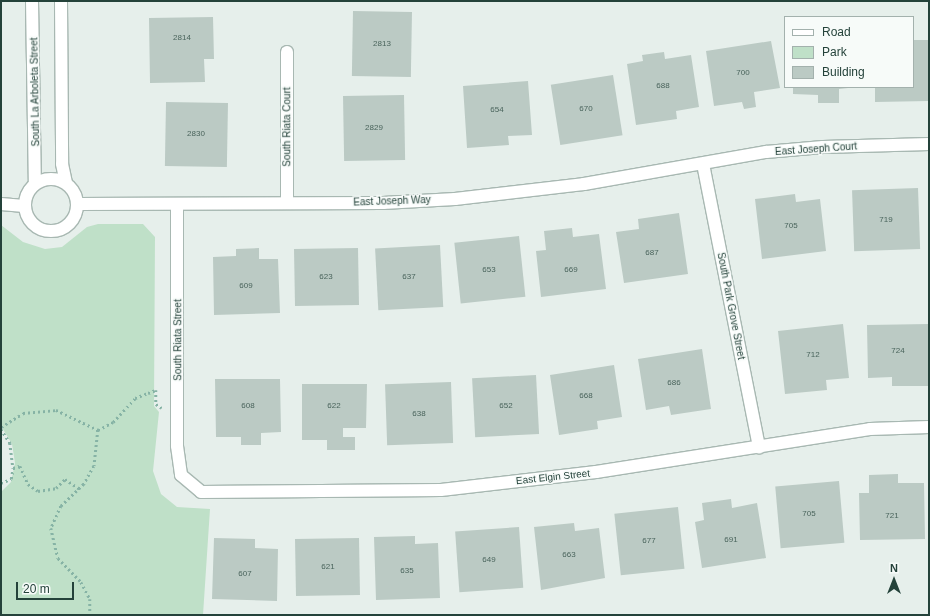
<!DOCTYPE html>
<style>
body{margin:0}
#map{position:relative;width:930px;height:616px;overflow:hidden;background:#e6efeb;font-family:Helvetica,sans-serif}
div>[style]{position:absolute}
.green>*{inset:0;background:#bfe0c8}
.building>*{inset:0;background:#bbcac4;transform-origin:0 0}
.path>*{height:2.5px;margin-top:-1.25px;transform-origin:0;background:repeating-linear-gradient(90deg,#86b3a5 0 2px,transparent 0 5px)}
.roads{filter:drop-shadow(1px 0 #a8b8b2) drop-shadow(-1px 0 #a8b8b2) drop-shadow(0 1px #a8b8b2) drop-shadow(0 -1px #a8b8b2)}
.minor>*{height:12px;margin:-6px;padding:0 6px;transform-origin:6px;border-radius:6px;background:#fff}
.minor>.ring{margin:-6px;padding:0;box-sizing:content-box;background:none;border:12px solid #fff;border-radius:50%}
span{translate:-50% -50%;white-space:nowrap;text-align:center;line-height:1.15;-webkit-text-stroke:3px #f7fbf9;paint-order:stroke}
.number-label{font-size:8px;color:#4a645c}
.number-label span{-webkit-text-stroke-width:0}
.street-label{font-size:10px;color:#24423a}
.frame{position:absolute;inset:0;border:2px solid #24423a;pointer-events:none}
.legend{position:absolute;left:784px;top:16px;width:130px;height:72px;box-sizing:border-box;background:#f7fbf9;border:1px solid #a3b1ad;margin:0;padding:5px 7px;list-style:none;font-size:12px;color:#24423a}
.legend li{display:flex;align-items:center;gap:8px;height:20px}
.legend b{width:20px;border:1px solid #a3b1ad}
.north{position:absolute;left:874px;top:560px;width:40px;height:40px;-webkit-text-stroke:3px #f7fbf9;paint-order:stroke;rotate:0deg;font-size:11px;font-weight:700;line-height:16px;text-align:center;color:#24423a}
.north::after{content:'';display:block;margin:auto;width:14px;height:18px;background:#24423a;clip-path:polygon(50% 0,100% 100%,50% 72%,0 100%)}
.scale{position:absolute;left:16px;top:582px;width:58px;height:18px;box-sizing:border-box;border:2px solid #24423a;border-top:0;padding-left:5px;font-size:12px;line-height:14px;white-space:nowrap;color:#24423a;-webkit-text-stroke:3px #f7fbf9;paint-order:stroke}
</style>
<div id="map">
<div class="green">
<i style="clip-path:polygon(98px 224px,143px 224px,155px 237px,154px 406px,159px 412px,153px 471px,161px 494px,177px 507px,210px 509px,203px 615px,1px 615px,1px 492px,11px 482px,15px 463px,12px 444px,1px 426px,1px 225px,23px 242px,45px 249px,62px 247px,87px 227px)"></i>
</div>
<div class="building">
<i style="left:353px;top:11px;width:59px;height:65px;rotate:1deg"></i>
<i style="clip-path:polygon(213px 17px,214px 59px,204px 59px,205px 82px,150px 83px,149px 18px)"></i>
<i style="clip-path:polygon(913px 40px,929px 40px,929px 101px,875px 102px,875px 87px,913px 87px)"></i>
<i style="clip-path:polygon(771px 41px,780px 88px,754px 92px,756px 107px,744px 109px,742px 102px,714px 106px,706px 51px)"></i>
<i style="clip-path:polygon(664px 52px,665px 59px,691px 55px,699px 107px,676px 111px,677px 119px,636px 125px,627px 64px,643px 61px,642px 55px)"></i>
<i style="left:613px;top:75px;width:61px;height:63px;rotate:81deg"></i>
<i style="clip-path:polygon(528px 81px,532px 135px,508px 136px,509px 145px,467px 148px,463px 86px)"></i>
<i style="clip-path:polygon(793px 87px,857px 87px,839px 89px,839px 103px,818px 103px,818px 95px,793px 94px)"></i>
<i style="left:404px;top:95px;width:65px;height:61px;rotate:89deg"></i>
<i style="left:166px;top:102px;width:62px;height:64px;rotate:1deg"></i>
<i style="left:918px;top:188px;width:61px;height:66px;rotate:88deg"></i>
<i style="clip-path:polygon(795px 194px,796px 202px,820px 199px,826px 251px,762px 259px,755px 199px)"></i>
<i style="clip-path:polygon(679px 213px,688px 274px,624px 283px,616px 232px,639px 229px,638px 219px)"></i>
<i style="clip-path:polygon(572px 228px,573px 237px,599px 234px,606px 289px,541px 297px,536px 251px,546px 250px,544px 231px)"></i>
<i style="left:519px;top:236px;width:61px;height:65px;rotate:84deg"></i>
<i style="left:440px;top:245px;width:62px;height:65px;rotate:87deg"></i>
<i style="clip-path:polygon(259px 248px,259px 259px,278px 259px,280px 313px,214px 315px,213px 257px,236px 256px,236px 249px)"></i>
<i style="left:358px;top:248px;width:57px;height:64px;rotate:89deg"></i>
<i style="clip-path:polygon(843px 324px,849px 378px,826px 380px,827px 390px,785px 394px,778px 331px)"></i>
<i style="clip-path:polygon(929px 324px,929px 386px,892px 386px,892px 377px,868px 378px,867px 325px)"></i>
<i style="clip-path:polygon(702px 349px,711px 409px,671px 415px,669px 406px,646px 410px,638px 359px)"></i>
<i style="clip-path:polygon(614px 365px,622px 417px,597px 421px,598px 429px,559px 435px,550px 375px)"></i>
<i style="left:536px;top:375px;width:59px;height:64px;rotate:87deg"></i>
<i style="clip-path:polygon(215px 379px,280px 379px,281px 432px,261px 433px,261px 445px,241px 445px,241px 437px,216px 437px)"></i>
<i style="left:451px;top:382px;width:61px;height:66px;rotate:88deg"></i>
<i style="clip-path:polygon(302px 384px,367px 384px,366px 428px,343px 428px,343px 437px,355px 437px,355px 450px,327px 450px,327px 440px,302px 440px)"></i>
<i style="clip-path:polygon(898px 474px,898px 483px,924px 483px,925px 539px,860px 540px,859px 493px,869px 493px,869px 475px)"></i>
<i style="left:839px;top:481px;width:62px;height:64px;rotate:85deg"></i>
<i style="clip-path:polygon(731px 499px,732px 508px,757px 503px,766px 558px,702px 568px,695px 522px,704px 520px,702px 503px)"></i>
<i style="left:678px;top:507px;width:62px;height:64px;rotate:84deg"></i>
<i style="clip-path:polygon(574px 523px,575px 531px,599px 528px,605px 578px,541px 590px,534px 527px)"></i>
<i style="left:519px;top:527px;width:61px;height:64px;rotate:86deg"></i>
<i style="clip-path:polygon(415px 536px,415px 544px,438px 543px,440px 598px,376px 600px,374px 537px)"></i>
<i style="clip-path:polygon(214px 538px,255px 539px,255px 548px,278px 549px,277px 601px,212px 599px)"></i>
<i style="left:359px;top:538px;width:57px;height:64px;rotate:89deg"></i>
</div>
<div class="path">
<i style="left:1px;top:427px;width:26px;rotate:-32deg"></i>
<i style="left:23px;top:413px;width:33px;rotate:-5deg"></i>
<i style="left:56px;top:410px;width:47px;rotate:25.5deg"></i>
<i style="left:98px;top:430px;width:36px;rotate:96deg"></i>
<i style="left:94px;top:466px;width:21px;rotate:119deg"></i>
<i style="left:84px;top:484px;width:32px;rotate:136deg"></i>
<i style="left:61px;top:506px;width:24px;rotate:114deg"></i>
<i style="left:51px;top:528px;width:31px;rotate:77deg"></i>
<i style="left:58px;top:558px;width:33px;rotate:46deg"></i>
<i style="left:81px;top:582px;width:19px;rotate:62deg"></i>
<i style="left:90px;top:599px;width:16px;rotate:90deg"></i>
<i style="left:1px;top:429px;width:17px;rotate:57deg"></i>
<i style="left:10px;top:443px;width:25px;rotate:83deg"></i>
<i style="left:98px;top:430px;width:17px;rotate:-28deg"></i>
<i style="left:113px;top:422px;width:33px;rotate:-47deg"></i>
<i style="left:135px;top:398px;width:14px;rotate:-21deg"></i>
<i style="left:148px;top:393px;width:9px;rotate:-21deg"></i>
<i style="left:156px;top:390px;width:14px;rotate:90deg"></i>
<i style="left:156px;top:404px;width:7px;rotate:34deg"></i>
<i style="left:1px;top:483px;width:11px;rotate:-22deg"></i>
<i style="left:11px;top:479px;width:11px;rotate:-80deg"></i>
<i style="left:13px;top:468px;width:7px;rotate:-16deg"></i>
<i style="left:20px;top:466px;width:20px;rotate:66deg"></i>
<i style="left:28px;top:484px;width:12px;rotate:35deg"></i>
<i style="left:38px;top:491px;width:18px;rotate:-9deg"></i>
<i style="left:56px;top:488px;width:13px;rotate:-45deg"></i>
<i style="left:65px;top:479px;width:18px;rotate:34deg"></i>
</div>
<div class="roads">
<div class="minor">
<i style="left:32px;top:1px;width:183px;rotate:89.1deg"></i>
<i style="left:61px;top:1px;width:163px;rotate:89.6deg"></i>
<i style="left:62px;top:164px;width:19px;rotate:78deg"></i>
<i style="left:287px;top:52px;width:150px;rotate:90deg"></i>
<i style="left:703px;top:164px;width:289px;rotate:78.8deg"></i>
<i class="ring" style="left:25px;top:179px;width:40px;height:40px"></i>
<i style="left:1px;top:204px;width:23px;rotate:5deg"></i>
<i style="left:77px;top:204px;width:306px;rotate:-0.2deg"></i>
<i style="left:383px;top:203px;width:72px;rotate:-3.2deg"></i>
<i style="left:455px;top:199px;width:130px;rotate:-6.6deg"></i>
<i style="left:584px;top:184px;width:185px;rotate:-10deg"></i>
<i style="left:766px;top:152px;width:57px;rotate:-5deg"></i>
<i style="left:823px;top:147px;width:106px;rotate:-1.6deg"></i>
<i style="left:177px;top:205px;width:241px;rotate:90deg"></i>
<i style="left:177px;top:446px;width:29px;rotate:82deg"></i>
<i style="left:181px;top:475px;width:26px;rotate:40deg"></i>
<i style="left:201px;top:492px;width:240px;rotate:-0.5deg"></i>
<i style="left:441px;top:490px;width:156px;rotate:-6.6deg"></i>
<i style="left:596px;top:472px;width:277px;rotate:-8.9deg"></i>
<i style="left:870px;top:429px;width:59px;rotate:-1.9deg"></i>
</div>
</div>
<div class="number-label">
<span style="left:182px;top:38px">2814</span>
<span style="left:382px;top:44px">2813</span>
<span style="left:743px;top:73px">700</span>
<span style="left:663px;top:86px">688</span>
<span style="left:586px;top:109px">670</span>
<span style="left:497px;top:110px">654</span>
<span style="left:374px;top:128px">2829</span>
<span style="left:196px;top:134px">2830</span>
<span style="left:886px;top:220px">719</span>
<span style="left:791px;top:226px">705</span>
<span style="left:652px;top:253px">687</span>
<span style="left:489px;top:270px">653</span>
<span style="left:571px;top:270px">669</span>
<span style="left:326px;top:277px">623</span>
<span style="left:409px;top:277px">637</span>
<span style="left:246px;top:286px">609</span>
<span style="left:898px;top:351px">724</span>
<span style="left:813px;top:355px">712</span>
<span style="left:674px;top:383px">686</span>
<span style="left:586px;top:396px">668</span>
<span style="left:248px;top:406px">608</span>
<span style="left:334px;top:406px">622</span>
<span style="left:506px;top:406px">652</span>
<span style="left:419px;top:414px">638</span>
<span style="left:809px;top:514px">705</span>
<span style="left:892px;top:516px">721</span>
<span style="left:731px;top:540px">691</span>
<span style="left:649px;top:541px">677</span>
<span style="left:569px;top:555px">663</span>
<span style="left:489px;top:560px">649</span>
<span style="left:328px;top:567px">621</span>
<span style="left:407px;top:571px">635</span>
<span style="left:245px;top:574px">607</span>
</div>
<div class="street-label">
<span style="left:35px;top:92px;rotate:-91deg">South La Arboleta Street</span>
<span style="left:287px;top:127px;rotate:-90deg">South Riata Court</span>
<span style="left:816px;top:149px;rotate:-4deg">East Joseph Court</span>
<span style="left:392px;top:201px;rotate:-2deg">East Joseph Way</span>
<span style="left:731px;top:306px;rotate:79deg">South Park Grove Street</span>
<span style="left:178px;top:340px;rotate:-90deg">South Riata Street</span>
<span style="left:553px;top:477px;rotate:-6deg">East Elgin Street</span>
</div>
<div class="frame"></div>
<ul class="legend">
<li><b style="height:5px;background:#fff"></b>Road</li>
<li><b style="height:11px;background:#bfe0c8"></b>Park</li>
<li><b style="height:11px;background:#bbcac4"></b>Building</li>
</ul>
<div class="north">N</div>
<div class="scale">20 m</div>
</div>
